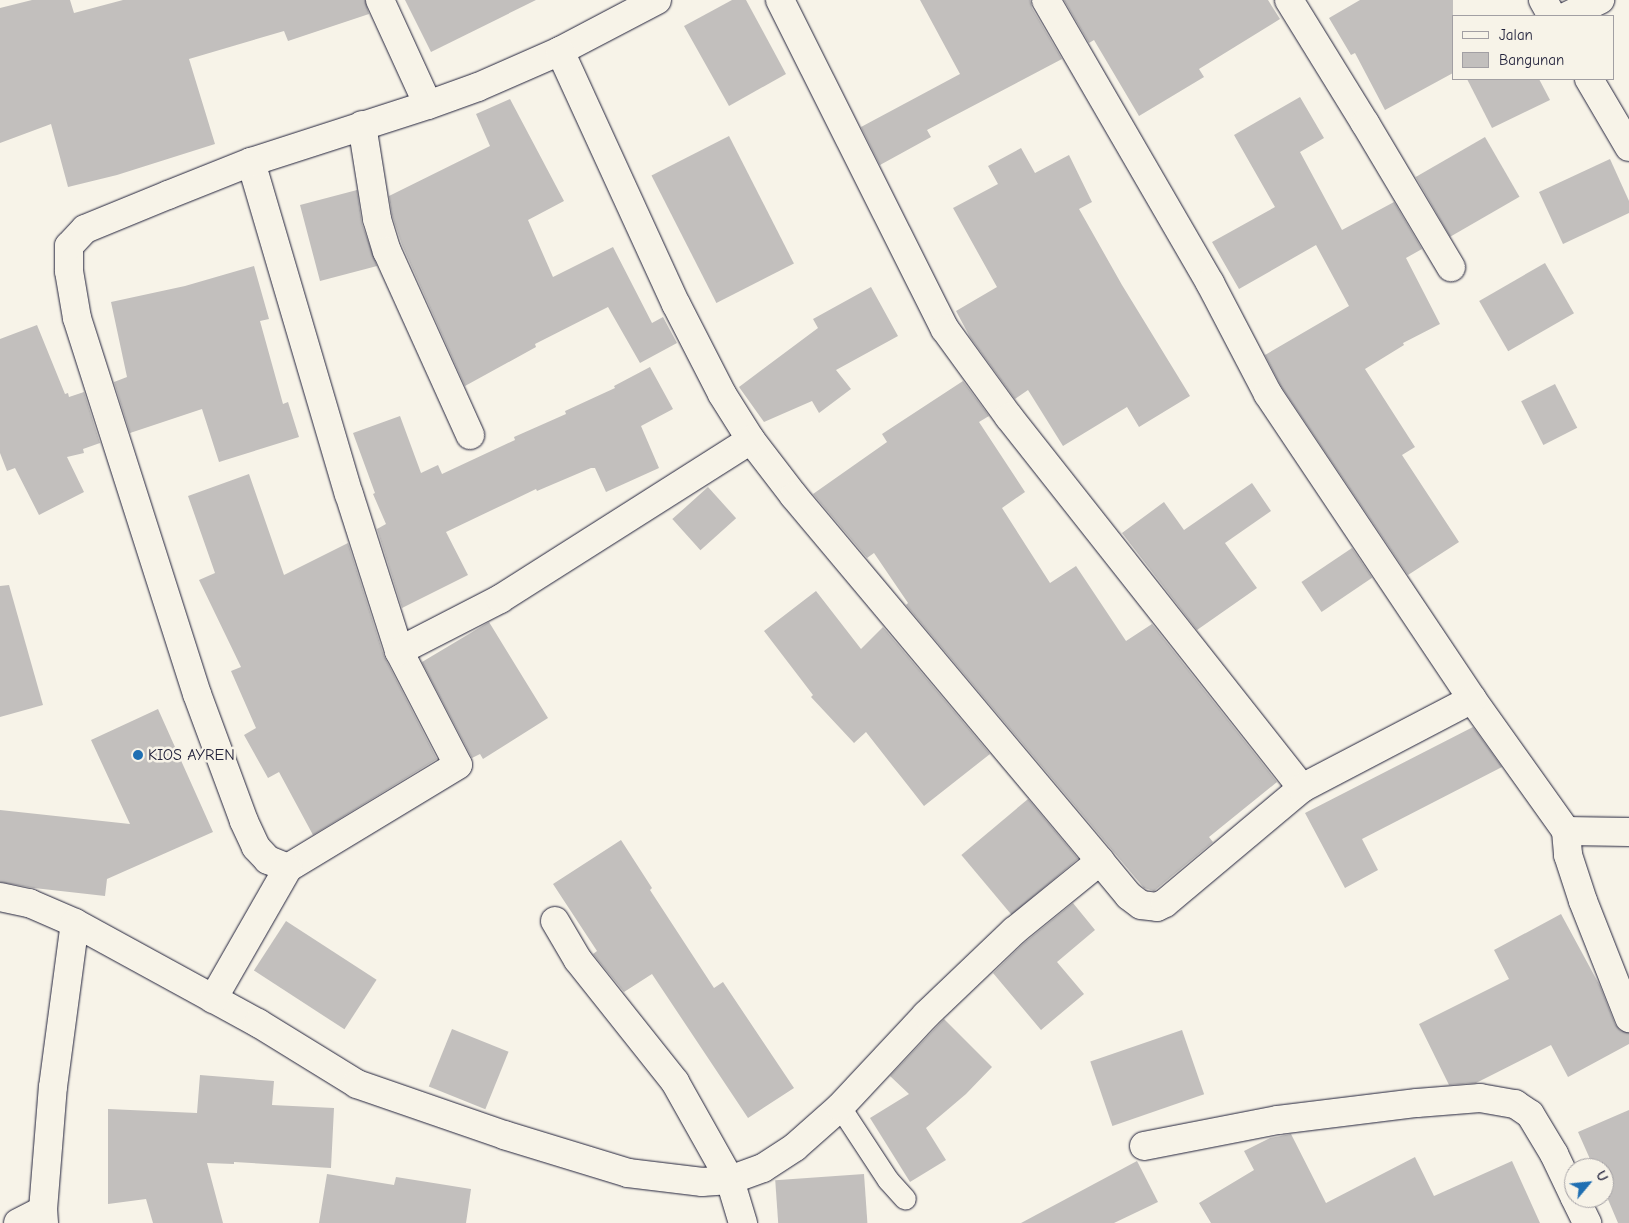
<!DOCTYPE html>
<style>
body{margin:0}
#map{position:relative;width:1629px;height:1223px;overflow:hidden;background:#f7f3e8;font-family:"Comic Neue",sans-serif}
div>[style]{position:absolute}
.building>*{inset:0;background:#c2bfbd;transform-origin:0 0}
.roads{filter:drop-shadow(0 0 1px #22223b) drop-shadow(0 0 1px #22223b)}
.lane>*{height:21px;margin:-10.5px;padding:0 10.5px;transform-origin:10.5px;border-radius:10.5px;background:#f7f3e8}
.street>*{height:28px;margin:-14px;padding:0 14px;transform-origin:14px;border-radius:14px;background:#f7f3e8}
.dots>*{width:14px;height:14px;translate:-50% -50%;box-sizing:border-box;border:2px solid #f7f3e8;border-radius:50%}
span{translate:-50% -50%;white-space:nowrap;text-align:center;line-height:1.15;-webkit-text-stroke:5px #f7f3e8;paint-order:stroke}
.poi-label{font-size:16px;color:#22223b}
.left{translate:0 -50%;text-align:left}
.legend{position:absolute;left:1452px;top:15px;width:162px;height:65px;box-sizing:border-box;background:#f7f3e8;border:1px solid #a29fa3;margin:0;padding:6px 9px;list-style:none;font-size:15px;color:#22223b}
.legend li{display:flex;align-items:center;gap:10px;height:25px}
.legend b{width:25px;border:1px solid #a29fa3}
.north{position:absolute;left:1564px;top:1158px;width:50px;height:50px;box-sizing:border-box;background:#f7f3e8;border:1px solid #a29fa3;border-radius:50%;rotate:62deg;font-size:14px;font-weight:700;line-height:20px;text-align:center;color:#22223b}
.north::after{content:'';display:block;margin:auto;width:18px;height:22px;background:#1f6fb2;clip-path:polygon(50% 0,100% 100%,50% 72%,0 100%)}
</style>
<div id="map">
<div class="building">
<div style="clip-path:polygon(32px 0,70px 0,74px 13px,123px 0,365px 0,369px 14px,288px 41px,284px 31px,189px 59px,215px 144px,117px 175px,68px 187px,51px 124px,0 143px,0 8px)"></div>
<div style="clip-path:polygon(405px 0,536px 0,431px 52px)"></div>
<div style="clip-path:polygon(732px 0,746px 0,786px 74px,729px 106px,684px 26px)"></div>
<div style="clip-path:polygon(920px 0,1030px 0,1032px 8px,1062px 59px,927px 130px,931px 137px,880px 165px,861px 127px,960px 74px)"></div>
<div style="clip-path:polygon(1064px 0,1268px 0,1280px 19px,1199px 69px,1204px 77px,1139px 116px,1094px 40px,1089px 43px)"></div>
<div style="clip-path:polygon(1360px 0,1453px 0,1453px 73px,1385px 110px,1355px 53px,1351px 55px,1329px 18px)"></div>
<div style="clip-path:polygon(1467px 79px,1539px 79px,1550px 100px,1492px 128px)"></div>
<div style="clip-path:polygon(1300px 97px,1324px 138px,1300px 152px,1342px 230px,1394px 202px,1422px 249px,1406px 258px,1440px 324px,1403px 343px,1404px 345px,1365px 369px,1415px 447px,1402px 455px,1459px 542px,1408px 575px,1281px 386px,1265px 355px,1349px 306px,1316px 245px,1239px 289px,1212px 242px,1275px 207px,1234px 135px)"></div>
<div style="clip-path:polygon(510px 99px,564px 201px,528px 220px,553px 277px,613px 247px,652px 323px,663px 317px,677px 343px,640px 363px,608px 307px,535px 344px,536px 347px,465px 386px,402px 245px,392px 215px,389px 196px,490px 146px,476px 114px)"></div>
<div style="left:729px;top:136px;width:143px;height:87px;rotate:63deg"></div>
<div style="left:1485px;top:137px;width:69px;height:80px;rotate:60deg"></div>
<div style="clip-path:polygon(1021px 148px,1035px 173px,1069px 155px,1092px 202px,1079px 209px,1122px 285px,1190px 396px,1139px 427px,1127px 407px,1063px 446px,1028px 390px,1015px 399px,970px 337px,956px 311px,997px 287px,953px 208px,998px 184px,988px 166px)"></div>
<div style="clip-path:polygon(1610px 159px,1629px 201px,1629px 213px,1563px 244px,1539px 192px)"></div>
<div style="clip-path:polygon(357px 190px,362px 224px,377px 266px,320px 281px,300px 205px)"></div>
<div style="left:1545px;top:263px;width:58px;height:76px;rotate:60deg"></div>
<div style="clip-path:polygon(254px 266px,269px 319px,260px 321px,283px 404px,288px 402px,299px 437px,219px 462px,202px 409px,130px 433px,114px 382px,127px 377px,111px 302px,185px 286px)"></div>
<div style="clip-path:polygon(871px 287px,898px 336px,836px 370px,851px 389px,819px 413px,812px 401px,764px 422px,739px 387px,818px 328px,813px 319px)"></div>
<div style="clip-path:polygon(37px 325px,65px 394px,68px 393px,69px 397px,84px 392px,100px 443px,83px 449px,84px 453px,67px 457px,84px 492px,39px 515px,15px 468px,7px 471px,0 453px,0 339px)"></div>
<div style="clip-path:polygon(650px 367px,673px 409px,641px 426px,659px 468px,606px 492px,595px 468px,591px 468px,537px 491px,536px 489px,446px 532px,468px 575px,402px 608px,377px 529px,386px 524px,373px 494px,375px 493px,353px 433px,400px 416px,421px 473px,438px 465px,442px 474px,515px 440px,514px 437px,566px 414px,565px 411px,615px 388px,614px 386px)"></div>
<div style="clip-path:polygon(963px 381px,989px 416px,979px 422px,1025px 492px,1002px 508px,1050px 583px,1076px 566px,1126px 641px,1152px 624px,1277px 782px,1209px 837px,1213px 842px,1154px 891px,1144px 888px,906px 605px,908px 603px,874px 553px,867px 558px,813px 494px,887px 442px,882px 434px)"></div>
<div style="left:1555px;top:384px;width:49px;height:38px;rotate:63deg"></div>
<div style="clip-path:polygon(249px 474px,284px 575px,348px 543px,384px 656px,437px 759px,313px 835px,279px 772px,268px 778px,244px 735px,256px 728px,231px 671px,241px 667px,199px 580px,215px 573px,188px 496px)"></div>
<div style="clip-path:polygon(1252px 483px,1271px 511px,1225px 543px,1257px 588px,1197px 630px,1122px 533px,1164px 502px,1184px 530px)"></div>
<div style="left:708px;top:487px;width:42px;height:48px;rotate:48deg"></div>
<div style="left:1352px;top:548px;width:36px;height:61px;rotate:56deg"></div>
<div style="clip-path:polygon(9px 585px,43px 705px,0 717px,0 586px)"></div>
<div style="clip-path:polygon(816px 591px,861px 649px,883px 627px,990px 754px,924px 806px,866px 732px,854px 743px,811px 697px,813px 695px,764px 631px)"></div>
<div style="clip-path:polygon(489px 622px,548px 718px,483px 759px,480px 754px,472px 758px,422px 662px)"></div>
<div style="clip-path:polygon(158px 709px,213px 832px,107px 879px,105px 896px,34px 888px,0 882px,0 810px,130px 824px,91px 740px)"></div>
<div style="clip-path:polygon(1473px 727px,1502px 767px,1362px 839px,1378px 870px,1345px 888px,1305px 813px)"></div>
<div style="left:1028px;top:799px;width:78px;height:87px;rotate:50deg"></div>
<div style="clip-path:polygon(621px 840px,652px 888px,650px 890px,714px 988px,723px 982px,794px 1088px,748px 1118px,652px 974px,624px 992px,593px 954px,597px 951px,553px 884px)"></div>
<div style="clip-path:polygon(1073px 903px,1095px 930px,1057px 962px,1084px 994px,1041px 1030px,993px 973px,1024px 943px)"></div>
<div style="clip-path:polygon(1561px 914px,1600px 986px,1615px 1024px,1620px 1030px,1629px 1033px,1629px 1044px,1568px 1077px,1551px 1045px,1476px 1083px,1449px 1085px,1419px 1024px,1509px 979px,1494px 950px)"></div>
<div style="left:286px;top:921px;width:108px;height:59px;rotate:33deg"></div>
<div style="clip-path:polygon(944px 1019px,992px 1067px,966px 1094px,926px 1128px,946px 1160px,910px 1182px,870px 1118px,909px 1094px,890px 1076px)"></div>
<div style="left:452px;top:1029px;width:61px;height:62px;rotate:22deg"></div>
<div style="left:1182px;top:1030px;width:68px;height:97px;rotate:71deg"></div>
<div style="clip-path:polygon(200px 1075px,274px 1081px,272px 1105px,334px 1108px,331px 1168px,234px 1162px,234px 1164px,207px 1163px,223px 1223px,153px 1223px,146px 1199px,108px 1204px,108px 1109px,197px 1113px)"></div>
<div style="clip-path:polygon(1629px 1110px,1629px 1223px,1618px 1223px,1604px 1190px,1604px 1168px,1594px 1168px,1578px 1132px)"></div>
<div style="clip-path:polygon(1291px 1134px,1326px 1203px,1415px 1157px,1434px 1196px,1512px 1161px,1540px 1223px,1211px 1223px,1199px 1203px,1254px 1170px,1244px 1151px,1270px 1138px)"></div>
<div style="clip-path:polygon(1137px 1161px,1158px 1202px,1114px 1223px,1021px 1223px)"></div>
<div style="clip-path:polygon(327px 1174px,394px 1185px,396px 1177px,471px 1189px,466px 1223px,319px 1223px)"></div>
<div style="left:864px;top:1174px;width:49px;height:89px;rotate:86deg"></div>
</div>
<div class="roads">
<div class="lane">
<div style="left:840px;top:1107px;width:87px;rotate:56.7deg"></div>
<div style="left:888px;top:1180px;width:25px;rotate:48deg"></div>
</div>
<div class="street">
<div style="left:380px;top:0;width:115px;rotate:65.4deg"></div>
<div style="left:428px;top:105px;width:53px;rotate:-19.8deg"></div>
<div style="left:478px;top:87px;width:90px;rotate:-23.7deg"></div>
<div style="left:657px;top:0;width:110px;rotate:152.3deg"></div>
<div style="left:560px;top:51px;width:278px;rotate:65.4deg"></div>
<div style="left:676px;top:304px;width:101px;rotate:62.9deg"></div>
<div style="left:722px;top:394px;width:54px;rotate:57.8deg"></div>
<div style="left:751px;top:440px;width:71px;rotate:52.5deg"></div>
<div style="left:794px;top:496px;width:476px;rotate:50deg"></div>
<div style="left:780px;top:0;width:368px;rotate:63.4deg"></div>
<div style="left:945px;top:329px;width:109px;rotate:54deg"></div>
<div style="left:1009px;top:417px;width:473px;rotate:51.7deg"></div>
<div style="left:1046px;top:0;width:327px;rotate:59.9deg"></div>
<div style="left:1210px;top:283px;width:125px;rotate:62.4deg"></div>
<div style="left:1268px;top:394px;width:367px;rotate:56.2deg"></div>
<div style="left:1472px;top:699px;width:162px;rotate:54.5deg"></div>
<div style="left:1566px;top:831px;width:24px;rotate:85deg"></div>
<div style="left:1568px;top:855px;width:48px;rotate:71.9deg"></div>
<div style="left:1583px;top:901px;width:126px;rotate:68.5deg"></div>
<div style="left:1289px;top:0;width:145px;rotate:58.3deg"></div>
<div style="left:1365px;top:123px;width:168px;rotate:59.2deg"></div>
<div style="left:1543px;top:0;width:18px;rotate:61deg"></div>
<div style="left:1567px;top:16px;width:37px;rotate:-26deg"></div>
<div style="left:1589px;top:79px;width:79px;rotate:59.5deg"></div>
<div style="left:362px;top:125px;width:95px;rotate:80.9deg"></div>
<div style="left:377px;top:219px;width:34px;rotate:73deg"></div>
<div style="left:387px;top:251px;width:202px;rotate:65.7deg"></div>
<div style="left:251px;top:162px;width:346px;rotate:73.6deg"></div>
<div style="left:349px;top:494px;width:165px;rotate:72.3deg"></div>
<div style="left:399px;top:651px;width:128px;rotate:62.6deg"></div>
<div style="left:458px;top:765px;width:199px;rotate:148.8deg"></div>
<div style="left:288px;top:868px;width:22px;rotate:-158deg"></div>
<div style="left:268px;top:860px;width:18px;rotate:-133deg"></div>
<div style="left:256px;top:847px;width:29px;rotate:-115deg"></div>
<div style="left:244px;top:821px;width:135px;rotate:-110.3deg"></div>
<div style="left:197px;top:694px;width:395px;rotate:-107.7deg"></div>
<div style="left:77px;top:318px;width:48px;rotate:-99.7deg"></div>
<div style="left:69px;top:271px;width:25px;rotate:-90deg"></div>
<div style="left:69px;top:246px;width:23px;rotate:-47deg"></div>
<div style="left:85px;top:229px;width:90px;rotate:-22.3deg"></div>
<div style="left:168px;top:195px;width:89px;rotate:-21.7deg"></div>
<div style="left:251px;top:162px;width:186px;rotate:-17.9deg"></div>
<div style="left:399px;top:651px;width:114px;rotate:-27.2deg"></div>
<div style="left:500px;top:599px;width:297px;rotate:-32.4deg"></div>
<div style="left:1566px;top:831px;width:63px;rotate:0.9deg"></div>
<div style="left:0;top:897px;width:30px;rotate:12deg"></div>
<div style="left:29px;top:903px;width:50px;rotate:23.5deg"></div>
<div style="left:75px;top:923px;width:209px;rotate:28.7deg"></div>
<div style="left:258px;top:1023px;width:116px;rotate:31.6deg"></div>
<div style="left:357px;top:1084px;width:156px;rotate:19.1deg"></div>
<div style="left:504px;top:1135px;width:130px;rotate:17deg"></div>
<div style="left:628px;top:1173px;width:75px;rotate:6.9deg"></div>
<div style="left:702px;top:1182px;width:28px;rotate:-4deg"></div>
<div style="left:730px;top:1180px;width:35px;rotate:-20deg"></div>
<div style="left:763px;top:1168px;width:38px;rotate:-33deg"></div>
<div style="left:795px;top:1147px;width:60px;rotate:-41.6deg"></div>
<div style="left:840px;top:1107px;width:126px;rotate:-46.9deg"></div>
<div style="left:926px;top:1015px;width:122px;rotate:-43.7deg"></div>
<div style="left:1014px;top:931px;width:111px;rotate:-39.1deg"></div>
<div style="left:1100px;top:861px;width:45px;rotate:50.4deg"></div>
<div style="left:1129px;top:896px;width:15px;rotate:37deg"></div>
<div style="left:1141px;top:905px;width:16px;rotate:7deg"></div>
<div style="left:1157px;top:907px;width:9px;rotate:-27deg"></div>
<div style="left:1165px;top:903px;width:179px;rotate:-40deg"></div>
<div style="left:1302px;top:788px;width:192px;rotate:-27.6deg"></div>
<div style="left:555px;top:921px;width:45px;rotate:59.5deg"></div>
<div style="left:578px;top:960px;width:156px;rotate:51.5deg"></div>
<div style="left:675px;top:1082px;width:112px;rotate:60.7deg"></div>
<div style="left:730px;top:1180px;width:45px;rotate:73.2deg"></div>
<div style="left:213px;top:999px;width:151px;rotate:-60.2deg"></div>
<div style="left:1144px;top:1146px;width:136px;rotate:-11deg"></div>
<div style="left:1278px;top:1120px;width:140px;rotate:-7deg"></div>
<div style="left:1417px;top:1103px;width:63px;rotate:-4.5deg"></div>
<div style="left:1480px;top:1098px;width:36px;rotate:10deg"></div>
<div style="left:1515px;top:1104px;width:18px;rotate:34deg"></div>
<div style="left:1530px;top:1114px;width:47px;rotate:59deg"></div>
<div style="left:1554px;top:1154px;width:47px;rotate:64.5deg"></div>
<div style="left:1575px;top:1198px;width:28px;rotate:64deg"></div>
<div style="left:18px;top:1223px;width:28px;rotate:-27deg"></div>
<div style="left:44px;top:1223px;width:13px;rotate:-94deg"></div>
<div style="left:43px;top:1210px;width:123px;rotate:-85.4deg"></div>
<div style="left:53px;top:1087px;width:165px;rotate:-82.4deg"></div>
</div>
</div>
<div class="dots">
<div style="left:138px;top:755px;background:#1f6fb2"></div>
</div>
<div class="poi-label">
<span class="left" style="left:148px;top:755px">KIOS AYREN</span>
</div>
<ul class="legend">
<li><b style="height:6px;background:#f7f3e8"></b>Jalan</li>
<li><b style="height:14px;background:#c2bfbd"></b>Bangunan</li>
</ul>
<div class="north">U</div>
</div>
